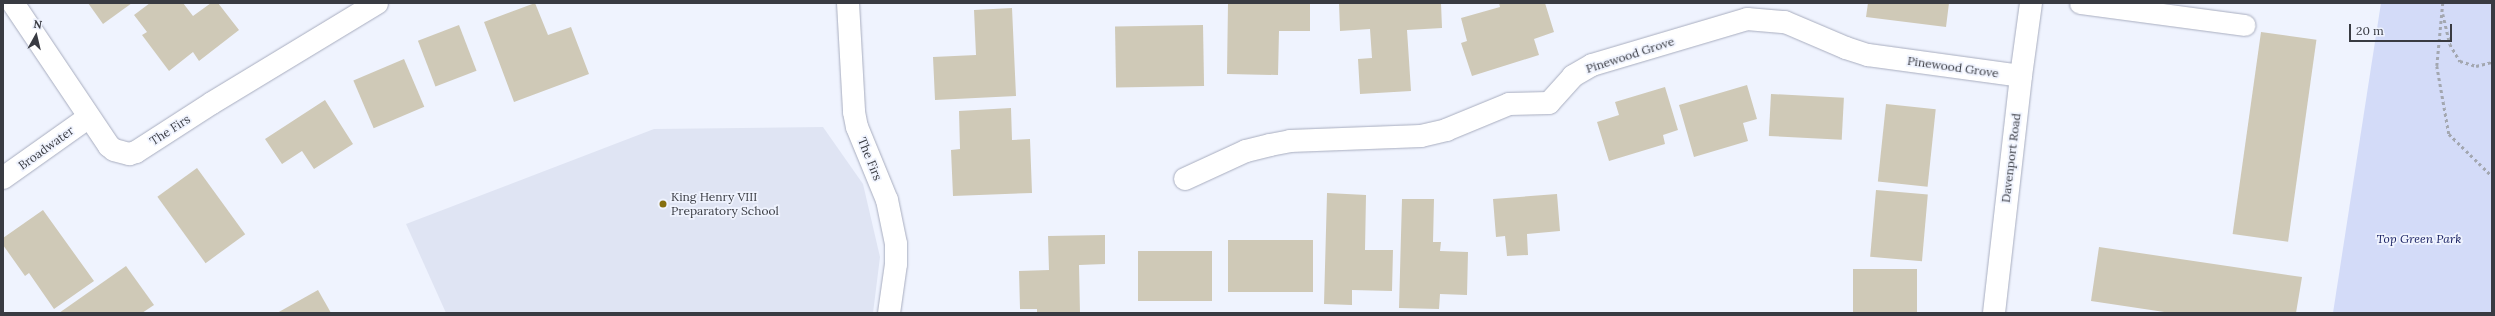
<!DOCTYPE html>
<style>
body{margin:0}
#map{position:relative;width:2495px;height:316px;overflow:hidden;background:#eff3fe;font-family:Lora,serif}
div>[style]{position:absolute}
.built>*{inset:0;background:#dfe4f3}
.green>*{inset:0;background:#d3dbf8}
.building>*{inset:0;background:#cfc9b7;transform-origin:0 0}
.path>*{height:2.5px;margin-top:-1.25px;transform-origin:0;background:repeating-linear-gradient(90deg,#a3a7b0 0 3px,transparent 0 6px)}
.roads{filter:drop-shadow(0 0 1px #a8adbf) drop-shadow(0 0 1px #a8adbf)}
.service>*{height:21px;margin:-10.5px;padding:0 10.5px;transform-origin:10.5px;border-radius:10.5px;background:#fff}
.minor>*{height:22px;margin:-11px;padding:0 11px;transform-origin:11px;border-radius:11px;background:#fff}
.dots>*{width:11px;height:11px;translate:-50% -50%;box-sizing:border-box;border:2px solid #eff3fe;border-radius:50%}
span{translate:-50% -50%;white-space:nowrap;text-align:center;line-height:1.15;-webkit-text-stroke:3.5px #eff3fe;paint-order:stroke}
.street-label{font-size:12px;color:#393b42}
.poi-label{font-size:12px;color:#393b42}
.left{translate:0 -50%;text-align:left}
.park-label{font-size:12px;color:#1a2264;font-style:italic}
.frame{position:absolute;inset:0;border:4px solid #393b42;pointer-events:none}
.north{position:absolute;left:16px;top:16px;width:40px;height:40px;-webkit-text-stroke:3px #eff3fe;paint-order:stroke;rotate:8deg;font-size:11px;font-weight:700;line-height:16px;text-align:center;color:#393b42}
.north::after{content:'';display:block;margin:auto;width:14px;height:18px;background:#393b42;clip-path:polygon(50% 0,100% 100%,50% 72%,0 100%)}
.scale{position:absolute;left:2349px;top:24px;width:103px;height:18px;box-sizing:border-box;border:2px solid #393b42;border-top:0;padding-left:5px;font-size:12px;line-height:14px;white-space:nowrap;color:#393b42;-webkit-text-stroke:3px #eff3fe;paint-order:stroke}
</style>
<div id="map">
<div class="built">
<div style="clip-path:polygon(823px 127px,863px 184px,880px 257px,873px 313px,446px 313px,406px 224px,654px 129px)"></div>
</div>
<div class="green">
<div style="clip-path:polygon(2381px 3px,2492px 3px,2492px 313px,2333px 313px)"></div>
</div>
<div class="building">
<div style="clip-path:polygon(88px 3px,132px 3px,103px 24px)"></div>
<div style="clip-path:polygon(150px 3px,183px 3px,193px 16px,211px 3px,218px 3px,239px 30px,199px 61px,193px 52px,169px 71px,142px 35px,147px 32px,134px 15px)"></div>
<div style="clip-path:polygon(535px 3px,548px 35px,571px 27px,589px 74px,514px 102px,484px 22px)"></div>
<div style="clip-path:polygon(1228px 3px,1310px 3px,1310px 31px,1279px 31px,1278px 75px,1227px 74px)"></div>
<div style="clip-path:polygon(1339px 3px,1441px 3px,1442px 28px,1407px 30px,1411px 91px,1360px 94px,1358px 59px,1372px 58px,1370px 29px,1340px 31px)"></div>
<div style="clip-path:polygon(1499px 3px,1545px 3px,1554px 32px,1534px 39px,1539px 55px,1472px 76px,1461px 43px,1467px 41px,1461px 18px,1500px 7px)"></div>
<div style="clip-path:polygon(1868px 3px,1949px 3px,1946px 27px,1866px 17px)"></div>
<div style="clip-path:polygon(1012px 8px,1016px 96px,935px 100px,933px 57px,976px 55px,974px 10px)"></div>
<div style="left:459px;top:25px;width:49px;height:44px;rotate:69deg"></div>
<div style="left:1203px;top:25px;width:61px;height:88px;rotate:89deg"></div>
<div style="left:2261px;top:32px;width:56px;height:204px;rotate:8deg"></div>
<div style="left:404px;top:59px;width:52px;height:55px;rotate:67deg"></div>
<div style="clip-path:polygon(1747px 85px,1757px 119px,1743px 123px,1748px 141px,1694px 157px,1679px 105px)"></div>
<div style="clip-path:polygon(1665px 87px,1678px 130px,1663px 135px,1665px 144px,1609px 161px,1597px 122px,1619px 115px,1615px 102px)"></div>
<div style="left:1771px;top:94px;width:73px;height:42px;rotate:3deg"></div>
<div style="clip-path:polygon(325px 100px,353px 144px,314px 169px,302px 151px,282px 164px,265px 139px)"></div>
<div style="left:1886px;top:104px;width:50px;height:78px;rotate:6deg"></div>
<div style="clip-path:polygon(1011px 108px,1012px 140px,1030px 139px,1032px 193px,953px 196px,951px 150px,960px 149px,959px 111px)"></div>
<div style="left:197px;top:168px;width:82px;height:49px;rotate:54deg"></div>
<div style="left:1876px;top:190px;width:52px;height:67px;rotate:5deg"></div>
<div style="clip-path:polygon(1327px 193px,1366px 195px,1365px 250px,1393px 250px,1392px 291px,1352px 290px,1352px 305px,1324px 304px)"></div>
<div style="clip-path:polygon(1557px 194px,1560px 231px,1527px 234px,1528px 255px,1507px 256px,1505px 236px,1496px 237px,1493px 199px)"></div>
<div style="clip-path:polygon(1402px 199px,1434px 199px,1433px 242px,1441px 242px,1440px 251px,1468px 252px,1467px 295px,1440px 294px,1439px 309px,1399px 308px)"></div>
<div style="clip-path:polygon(43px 210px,94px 281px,54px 309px,29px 273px,25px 276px,3px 245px,3px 238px)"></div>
<div style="clip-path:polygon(1105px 235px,1105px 264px,1079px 265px,1080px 313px,1037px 313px,1037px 309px,1020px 309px,1019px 271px,1049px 270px,1048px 236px)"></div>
<div style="left:1313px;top:240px;width:52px;height:85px;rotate:90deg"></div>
<div style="clip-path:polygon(2099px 247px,2302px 277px,2296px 313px,2171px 313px,2091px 301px)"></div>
<div style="left:1212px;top:251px;width:50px;height:74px;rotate:90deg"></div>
<div style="clip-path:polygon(126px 266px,154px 305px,142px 313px,59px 313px)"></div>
<div style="left:1853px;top:269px;width:64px;height:44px"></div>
<div style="clip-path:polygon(318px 290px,331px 313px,277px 313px)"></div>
</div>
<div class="path">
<div style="left:2443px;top:3px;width:63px;rotate:95.4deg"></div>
<div style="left:2437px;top:66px;width:69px;rotate:80deg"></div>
<div style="left:2449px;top:134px;width:60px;rotate:44.3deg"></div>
<div style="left:2443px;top:14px;width:31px;rotate:77deg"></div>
<div style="left:2450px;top:44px;width:20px;rotate:60deg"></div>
<div style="left:2460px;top:61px;width:17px;rotate:17deg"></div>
<div style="left:2476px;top:66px;width:16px;rotate:-14deg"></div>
</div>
<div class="roads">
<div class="service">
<div style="left:2080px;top:3px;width:166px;rotate:7.6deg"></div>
</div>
<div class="minor">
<div style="left:13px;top:3px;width:172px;rotate:56.1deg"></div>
<div style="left:109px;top:146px;width:6px;rotate:39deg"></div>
<div style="left:114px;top:150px;width:16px;rotate:15deg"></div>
<div style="left:129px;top:154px;width:7px;rotate:-16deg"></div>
<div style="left:136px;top:152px;width:90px;rotate:-32.8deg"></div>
<div style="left:212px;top:103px;width:193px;rotate:-31.2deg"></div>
<div style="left:848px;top:3px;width:109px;rotate:86.8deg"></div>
<div style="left:854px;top:112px;width:15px;rotate:79deg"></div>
<div style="left:857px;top:127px;width:79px;rotate:67.7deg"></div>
<div style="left:887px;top:200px;width:45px;rotate:78.4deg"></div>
<div style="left:896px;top:244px;width:20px;rotate:90deg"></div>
<div style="left:896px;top:264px;width:49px;rotate:98.1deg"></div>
<div style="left:3px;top:178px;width:105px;rotate:-35.3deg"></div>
<div style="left:1185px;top:179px;width:67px;rotate:-24.7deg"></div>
<div style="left:1246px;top:151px;width:25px;rotate:-14deg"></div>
<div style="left:1270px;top:145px;width:20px;rotate:-11deg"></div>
<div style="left:1290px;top:141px;width:131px;rotate:-2.2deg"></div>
<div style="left:1421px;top:136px;width:26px;rotate:-13deg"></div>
<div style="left:1446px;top:130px;width:68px;rotate:-22.4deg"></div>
<div style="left:1509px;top:104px;width:40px;rotate:-1.4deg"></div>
<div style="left:1549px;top:103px;width:36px;rotate:-48deg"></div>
<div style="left:1573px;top:76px;width:22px;rotate:-30deg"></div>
<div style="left:1592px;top:65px;width:162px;rotate:-16.5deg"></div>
<div style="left:1747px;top:19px;width:38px;rotate:5deg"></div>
<div style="left:1785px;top:22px;width:66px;rotate:23.1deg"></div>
<div style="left:1846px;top:48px;width:23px;rotate:18deg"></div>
<div style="left:1868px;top:55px;width:154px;rotate:7.8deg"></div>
<div style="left:1994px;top:313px;width:239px;rotate:-83.5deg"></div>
<div style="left:2021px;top:76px;width:74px;rotate:-82.2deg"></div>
</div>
</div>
<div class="dots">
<div style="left:663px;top:204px;background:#866f0e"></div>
</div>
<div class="street-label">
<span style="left:1630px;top:55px;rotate:-18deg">Pinewood Grove</span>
<span style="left:1953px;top:67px;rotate:8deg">Pinewood Grove</span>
<span style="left:170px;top:130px;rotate:-33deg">The Firs</span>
<span style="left:46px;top:148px;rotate:-36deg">Broadwater</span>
<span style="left:2011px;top:158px;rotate:-83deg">Davenport Road</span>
<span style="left:870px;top:159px;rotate:68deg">The Firs</span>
</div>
<div class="poi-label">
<span class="left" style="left:671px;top:204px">King Henry VIII<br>Preparatory School</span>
</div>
<div class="park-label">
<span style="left:2419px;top:239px">Top Green Park</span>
</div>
<div class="frame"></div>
<div class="north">N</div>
<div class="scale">20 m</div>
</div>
